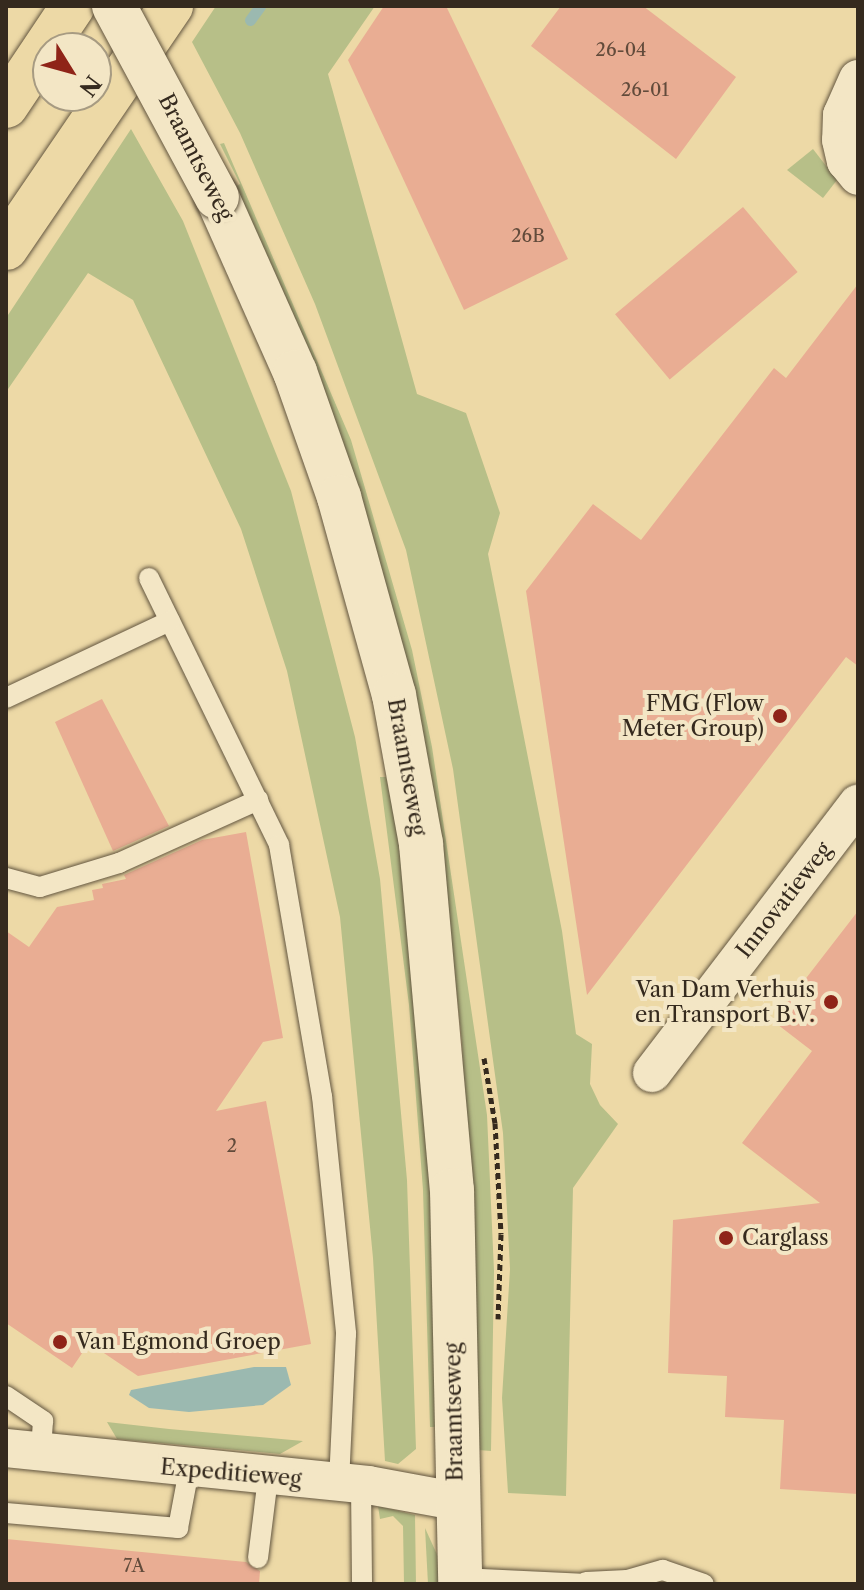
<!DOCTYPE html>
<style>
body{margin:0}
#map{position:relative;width:864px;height:1590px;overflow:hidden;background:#edd9a6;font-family:"Libre Caslon Text",serif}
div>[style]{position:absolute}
.green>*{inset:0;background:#b7bf88}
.water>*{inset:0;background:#9bb9b0}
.stream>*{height:11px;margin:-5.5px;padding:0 5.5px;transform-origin:5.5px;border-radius:5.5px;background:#9bb9b0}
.building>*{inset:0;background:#e9ad93;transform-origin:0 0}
.path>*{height:5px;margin-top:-2.5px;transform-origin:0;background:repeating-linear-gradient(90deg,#352a1e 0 6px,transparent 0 10px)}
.roads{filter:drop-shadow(0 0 2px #635640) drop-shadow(0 0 2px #635640)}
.service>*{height:20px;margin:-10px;padding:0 10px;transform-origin:10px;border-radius:10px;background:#f3e6c5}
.minor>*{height:38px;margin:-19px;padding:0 19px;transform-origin:19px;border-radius:19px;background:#f3e6c5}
.tertiary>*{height:44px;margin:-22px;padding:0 22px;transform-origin:22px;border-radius:22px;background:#f3e6c5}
.motorway>*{height:44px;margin:-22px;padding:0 22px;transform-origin:22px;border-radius:22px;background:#edd9a6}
.bridges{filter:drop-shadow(0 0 2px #635640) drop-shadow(0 0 2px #635640)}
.tertiary-bridge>*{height:44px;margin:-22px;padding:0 22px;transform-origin:22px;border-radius:22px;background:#f3e6c5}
.dots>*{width:22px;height:22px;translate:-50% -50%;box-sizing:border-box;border:4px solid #f3e6c5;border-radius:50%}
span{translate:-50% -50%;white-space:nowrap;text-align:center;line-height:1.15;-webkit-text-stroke:8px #f3e6c5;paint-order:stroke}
.number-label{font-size:18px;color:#624b3b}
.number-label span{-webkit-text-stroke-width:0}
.street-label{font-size:22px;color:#352a1e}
.poi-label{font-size:22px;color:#352a1e}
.right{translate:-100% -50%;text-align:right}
.left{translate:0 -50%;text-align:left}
.frame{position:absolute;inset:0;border:8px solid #352a1e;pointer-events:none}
.north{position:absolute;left:32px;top:32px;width:80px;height:80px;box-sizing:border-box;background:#f3e6c5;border:2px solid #a79b82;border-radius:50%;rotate:127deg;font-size:22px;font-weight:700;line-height:32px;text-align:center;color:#352a1e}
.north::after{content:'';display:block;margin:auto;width:28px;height:36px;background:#8f2418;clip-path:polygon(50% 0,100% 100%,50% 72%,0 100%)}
</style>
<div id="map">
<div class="green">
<div style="clip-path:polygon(216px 6px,375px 6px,328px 74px,417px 394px,466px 413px,500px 513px,488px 554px,562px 931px,576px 1034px,592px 1044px,590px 1084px,600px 1105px,618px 1124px,573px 1188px,566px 1496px,508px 1493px,502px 1398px,510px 1269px,503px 1133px,453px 769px,406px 550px,315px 304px,240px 133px,192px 42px)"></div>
<div style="clip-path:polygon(131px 129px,183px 221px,291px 491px,355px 737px,380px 879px,407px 1180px,416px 1449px,398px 1464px,385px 1461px,373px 1258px,340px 917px,287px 671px,241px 529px,133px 300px,88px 273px,6px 392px,6px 318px)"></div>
<div style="clip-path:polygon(224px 143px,351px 440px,412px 650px,432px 747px,487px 1115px,494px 1271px,491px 1451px,478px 1450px,462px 1043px,445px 880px,235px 187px,240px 184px,220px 144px)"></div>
<div style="clip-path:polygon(813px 149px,837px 180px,823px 198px,787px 170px)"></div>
<div style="clip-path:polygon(380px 777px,386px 777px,398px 833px,433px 1192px,437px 1427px,430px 1427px,423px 1190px,409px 1005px)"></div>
<div style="clip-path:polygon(107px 1422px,169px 1429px,303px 1441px,280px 1454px,117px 1439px)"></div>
<div style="clip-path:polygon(378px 1506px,415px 1515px,416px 1584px,404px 1584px,403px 1526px,393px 1516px,380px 1519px)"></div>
<div style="clip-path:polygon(425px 1528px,440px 1561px,442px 1584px,428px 1584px)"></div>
</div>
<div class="water">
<div style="clip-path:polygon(254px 1367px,286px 1367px,291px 1385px,263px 1405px,189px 1412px,149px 1408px,129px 1395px,131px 1390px)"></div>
</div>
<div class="stream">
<div style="left:250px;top:20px;width:17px;rotate:-54deg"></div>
</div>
<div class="building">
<div style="clip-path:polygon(384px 6px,446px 6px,568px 259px,464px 310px,348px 60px)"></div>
<div style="clip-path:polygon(561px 6px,643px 6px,736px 77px,676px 159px,531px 46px)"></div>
<div style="left:743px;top:207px;width:85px;height:167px;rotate:50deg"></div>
<div style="clip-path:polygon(858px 284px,858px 666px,846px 657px,587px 995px,526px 591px,593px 504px,641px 540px,774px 368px,786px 378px)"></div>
<div style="clip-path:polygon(102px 699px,169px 826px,113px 851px,55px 722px)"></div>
<div style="clip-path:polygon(246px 832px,283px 1038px,263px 1042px,216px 1111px,266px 1101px,311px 1344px,138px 1376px,89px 1343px,72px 1368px,6px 1323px,6px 931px,29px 947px,57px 907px,94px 900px,92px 890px,103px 888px,102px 884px,126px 879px,124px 875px,202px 840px)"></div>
<div style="clip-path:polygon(858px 911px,858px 1494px,780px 1489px,784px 1420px,725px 1417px,727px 1376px,668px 1373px,673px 1220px,820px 1203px,742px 1143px,812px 1051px,773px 1021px)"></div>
<div style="clip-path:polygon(6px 1539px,246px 1562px,260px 1571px,259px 1584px,6px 1584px)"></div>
</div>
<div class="path">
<div style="left:484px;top:1058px;width:66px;rotate:80.4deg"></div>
<div style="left:495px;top:1123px;width:111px;rotate:86.9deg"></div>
<div style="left:501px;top:1234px;width:85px;rotate:92deg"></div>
</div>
<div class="roads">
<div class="service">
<div style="left:149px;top:578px;width:297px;rotate:64deg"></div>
<div style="left:279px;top:845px;width:255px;rotate:80.3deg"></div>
<div style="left:322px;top:1096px;width:239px;rotate:84.2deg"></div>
<div style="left:346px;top:1334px;width:149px;rotate:92.7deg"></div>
<div style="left:6px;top:698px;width:181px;rotate:-25.2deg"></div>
<div style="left:6px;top:878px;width:35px;rotate:15deg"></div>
<div style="left:40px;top:887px;width:83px;rotate:-16.9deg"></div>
<div style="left:119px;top:863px;width:153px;rotate:-24.4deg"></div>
<div style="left:6px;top:1396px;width:45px;rotate:34deg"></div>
<div style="left:43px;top:1421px;width:31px;rotate:94deg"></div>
<div style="left:361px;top:1485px;width:99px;rotate:89.4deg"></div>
<div style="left:6px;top:1513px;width:173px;rotate:5deg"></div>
<div style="left:178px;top:1528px;width:59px;rotate:-79.3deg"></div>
<div style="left:258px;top:1558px;width:81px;rotate:-82.9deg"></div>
<div style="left:460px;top:1578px;width:127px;rotate:2.7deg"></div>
<div style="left:586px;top:1582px;width:41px;rotate:-2.8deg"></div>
<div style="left:627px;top:1580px;width:37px;rotate:-16deg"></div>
<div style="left:663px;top:1570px;width:43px;rotate:18.9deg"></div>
</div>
<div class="minor">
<div style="left:858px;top:79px;width:39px;rotate:114deg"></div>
<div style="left:842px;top:115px;width:25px;rotate:92deg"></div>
<div style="left:841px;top:140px;width:22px;rotate:77deg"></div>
<div style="left:846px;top:161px;width:19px;rotate:51deg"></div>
<div style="left:652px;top:1073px;width:339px;rotate:-52.6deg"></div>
<div style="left:6px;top:1448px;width:364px;rotate:5.8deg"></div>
<div style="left:368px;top:1485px;width:88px;rotate:10.4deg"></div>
</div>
<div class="tertiary">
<div style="left:217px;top:197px;width:192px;rotate:66deg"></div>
<div style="left:295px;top:372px;width:133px;rotate:70.6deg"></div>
<div style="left:339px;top:497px;width:205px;rotate:74.5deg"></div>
<div style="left:394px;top:695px;width:151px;rotate:79.7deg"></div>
<div style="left:421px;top:844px;width:347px;rotate:84.9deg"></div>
<div style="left:452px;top:1190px;width:394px;rotate:88.8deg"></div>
</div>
<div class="motorway">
<div style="left:6px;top:106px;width:120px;rotate:-56.2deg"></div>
<div style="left:6px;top:248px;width:293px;rotate:-55.7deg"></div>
</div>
</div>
<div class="bridges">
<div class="tertiary-bridge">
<div style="left:114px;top:6px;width:217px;rotate:61.7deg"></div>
</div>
</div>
<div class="dots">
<div style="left:780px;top:716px;background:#8f2418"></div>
<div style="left:831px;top:1002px;background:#8f2418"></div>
<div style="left:726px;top:1238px;background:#8f2418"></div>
<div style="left:60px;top:1342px;background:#8f2418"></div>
</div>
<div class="number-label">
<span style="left:621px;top:50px">26-04</span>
<span style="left:645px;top:90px">26-01</span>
<span style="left:528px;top:236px">26B</span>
<span style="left:232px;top:1146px">2</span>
<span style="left:134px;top:1566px">7A</span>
</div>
<div class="street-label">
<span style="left:196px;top:157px;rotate:63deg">Braamtseweg</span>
<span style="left:407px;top:767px;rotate:80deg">Braamtseweg</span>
<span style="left:784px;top:900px;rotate:-52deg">Innovatieweg</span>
<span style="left:454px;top:1412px;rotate:-91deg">Braamtseweg</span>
<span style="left:231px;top:1473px;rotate:5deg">Expeditieweg</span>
</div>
<div class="poi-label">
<span class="right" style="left:764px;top:716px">FMG (Flow<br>Meter Group)</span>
<span class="right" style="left:815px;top:1002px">Van Dam Verhuis<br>en Transport B.V.</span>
<span class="left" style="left:742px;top:1238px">Carglass</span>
<span class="left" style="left:76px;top:1342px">Van Egmond Groep</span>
</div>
<div class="frame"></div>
<div class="north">N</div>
</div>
